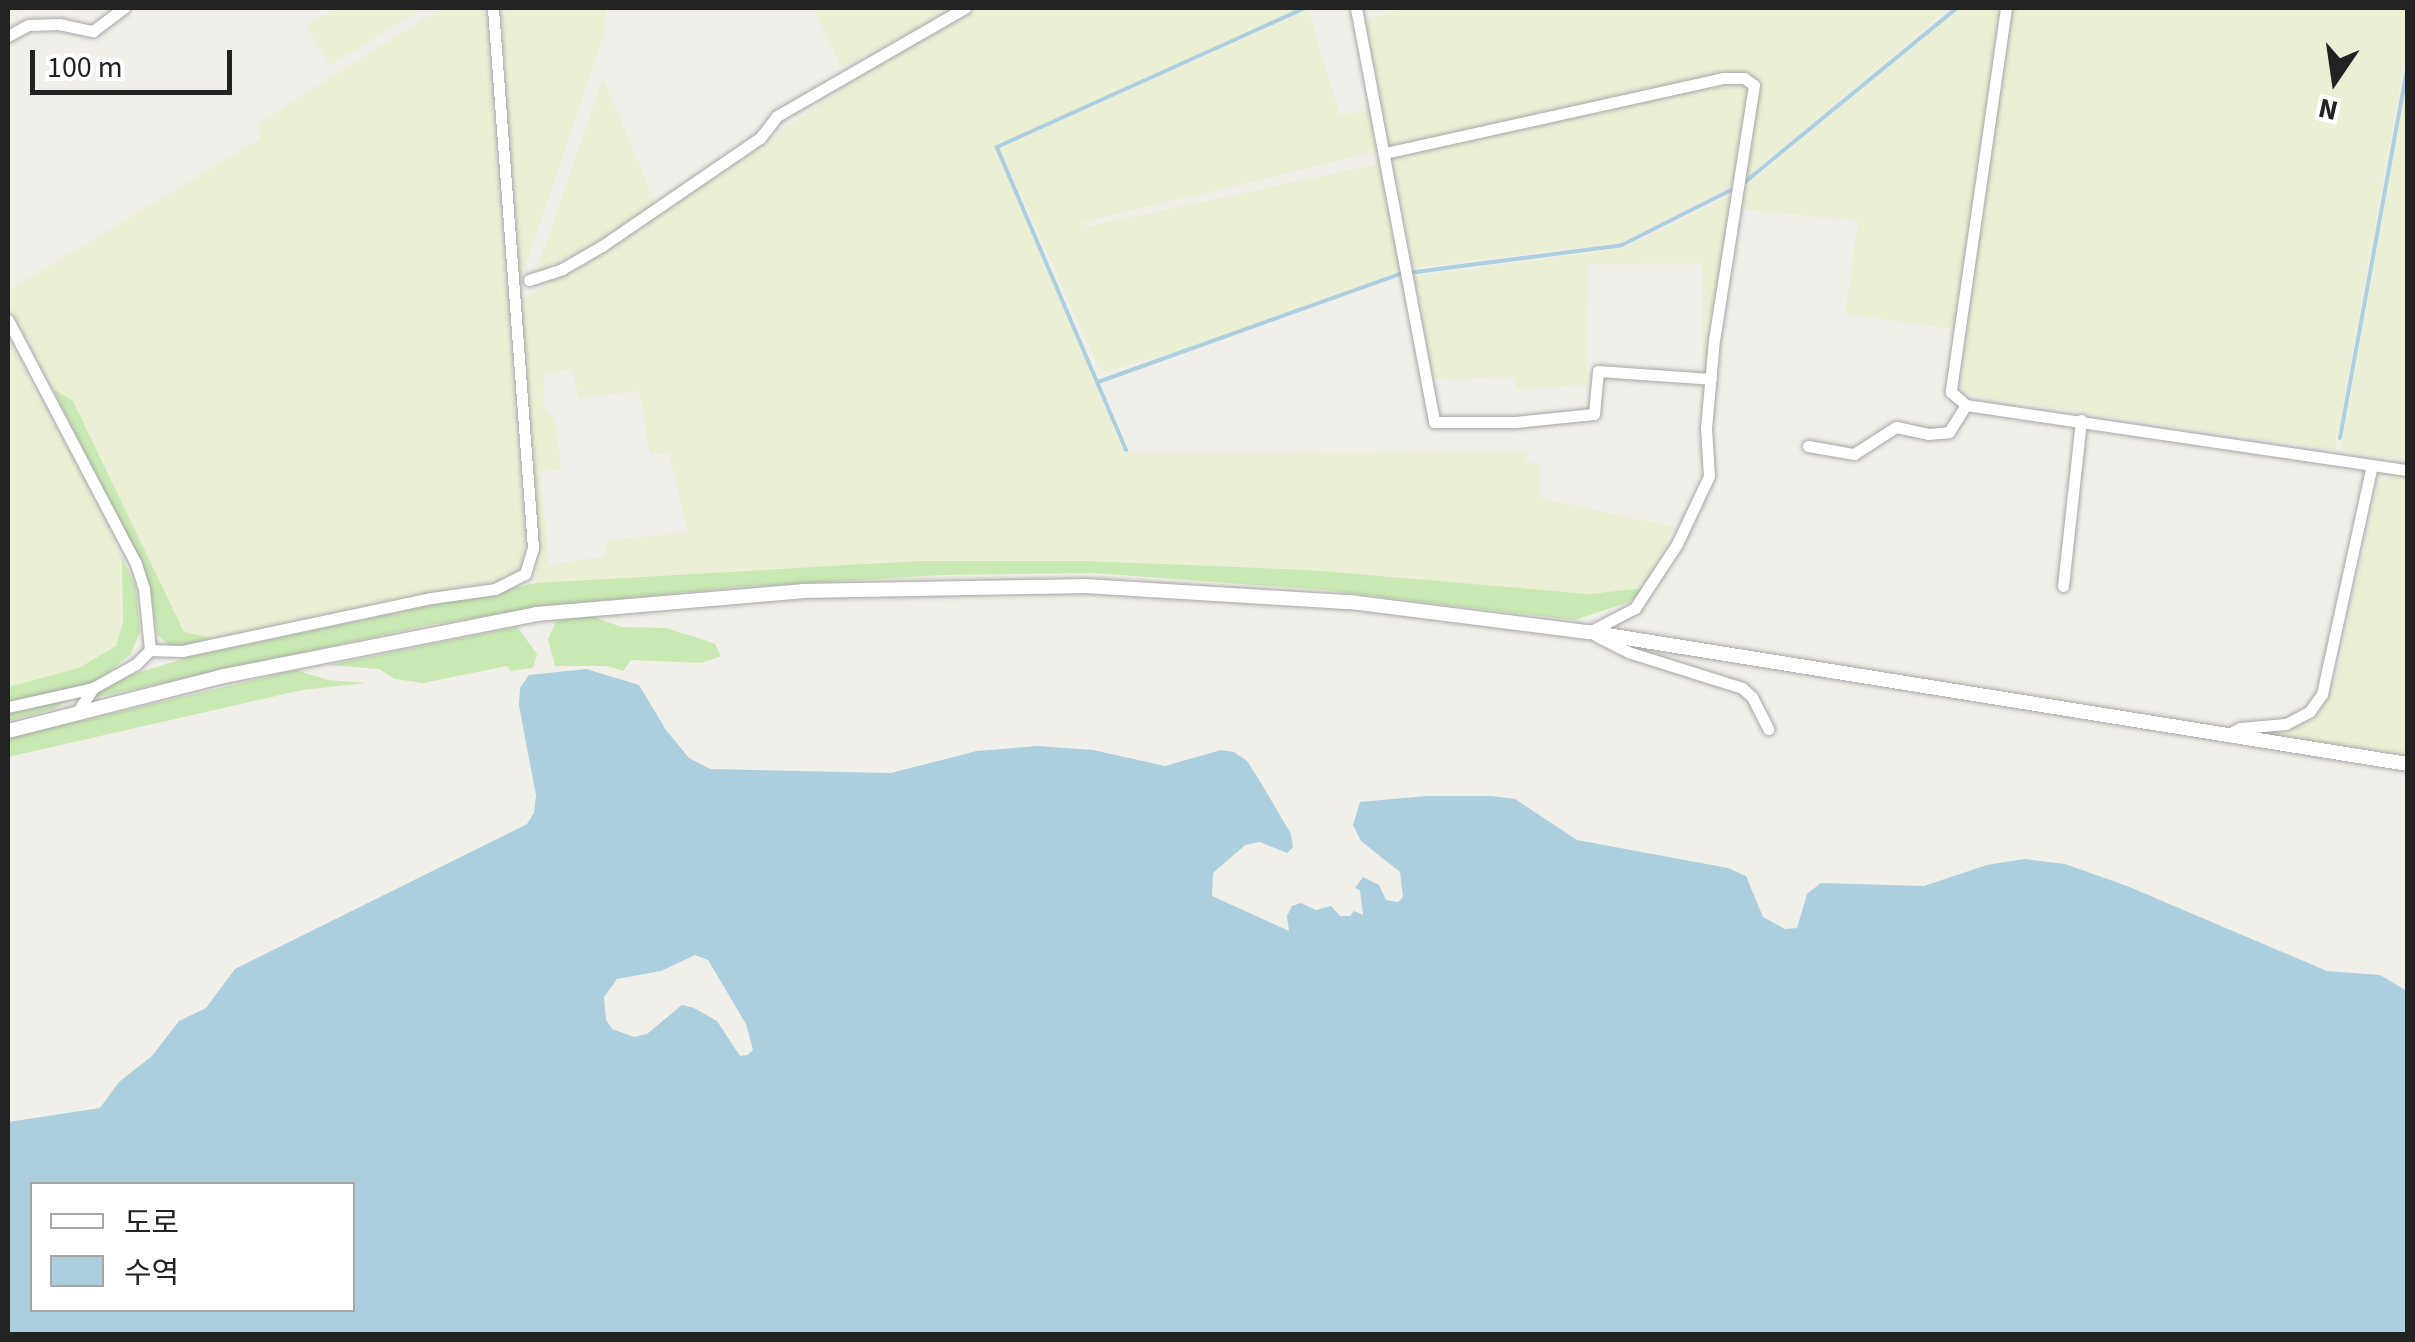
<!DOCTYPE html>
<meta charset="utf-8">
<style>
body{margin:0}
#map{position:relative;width:2415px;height:1342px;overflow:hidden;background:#f1efe9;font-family:"Source Sans 3","Noto Sans KR",sans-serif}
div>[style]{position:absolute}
.farmland>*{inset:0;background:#ebefd6}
.grass>*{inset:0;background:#c9e8b3}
.water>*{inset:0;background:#adcedc}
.stream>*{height:4px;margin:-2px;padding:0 2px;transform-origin:2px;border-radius:2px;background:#adcedc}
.roads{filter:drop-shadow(0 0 2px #a6a6a6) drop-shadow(0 0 2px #a6a6a6)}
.minor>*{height:11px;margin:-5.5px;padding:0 5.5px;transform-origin:5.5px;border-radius:5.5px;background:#fff}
.tertiary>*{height:14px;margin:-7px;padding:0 7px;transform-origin:7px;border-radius:7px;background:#fff}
span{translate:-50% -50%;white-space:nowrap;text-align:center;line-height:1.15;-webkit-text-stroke:10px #fff;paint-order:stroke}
.frame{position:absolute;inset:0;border:10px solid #222;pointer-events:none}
.legend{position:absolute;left:30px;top:1182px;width:325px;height:130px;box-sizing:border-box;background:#fff;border:2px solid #a7a7a7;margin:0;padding:12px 18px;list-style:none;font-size:30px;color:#222}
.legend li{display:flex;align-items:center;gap:20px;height:50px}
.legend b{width:50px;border:2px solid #a7a7a7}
.north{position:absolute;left:2285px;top:30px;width:100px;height:100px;-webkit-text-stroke:8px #fff;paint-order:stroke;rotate:193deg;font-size:28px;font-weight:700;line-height:40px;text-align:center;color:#222}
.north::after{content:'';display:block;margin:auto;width:35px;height:45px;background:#222;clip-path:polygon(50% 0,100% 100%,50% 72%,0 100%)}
.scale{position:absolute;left:30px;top:50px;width:202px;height:45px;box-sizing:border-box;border:5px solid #222;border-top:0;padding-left:12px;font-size:30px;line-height:35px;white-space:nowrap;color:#222;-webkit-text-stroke:8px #fff;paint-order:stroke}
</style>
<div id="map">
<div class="farmland">
<div style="clip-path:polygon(336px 8px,423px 8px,330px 65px,306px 25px)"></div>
<div style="clip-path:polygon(441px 8px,485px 8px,525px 545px,523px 562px,513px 575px,499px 580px,211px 638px,185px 633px,73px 401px,53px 389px,8px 307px,8px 291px,261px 138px,257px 124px)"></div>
<div style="clip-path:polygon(502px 8px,607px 8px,604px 35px,518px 288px)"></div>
<div style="clip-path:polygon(813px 8px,954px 8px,842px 68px)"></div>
<div style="clip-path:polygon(evenodd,973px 8px,1302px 8px,995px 146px,1124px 453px,1526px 452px,1525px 461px,1540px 465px,1540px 498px,1673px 527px,1645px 588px,1589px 594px,1309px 570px,1087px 561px,918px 561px,537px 583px,519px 311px,525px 298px,723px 171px,915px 38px,973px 8px,572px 369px,579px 398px,639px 391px,650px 454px,669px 453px,688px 532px,606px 541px,606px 556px,549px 565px,540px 472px,561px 469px,556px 422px,543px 404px,544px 373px,572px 369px)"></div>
<div style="clip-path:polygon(1402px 8px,1950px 8px,1747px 177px,1758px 93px,1756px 80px,1745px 73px,1391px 149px,1365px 21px)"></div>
<div style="clip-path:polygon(1961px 8px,2000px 8px,1954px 329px,1845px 314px,1858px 221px,1740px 209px,1744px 187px)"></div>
<div style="clip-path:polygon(2012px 8px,2407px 8px,2407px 47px,2335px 450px,1963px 394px,1961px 380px,1972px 287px)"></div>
<div style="clip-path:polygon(1308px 10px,1340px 115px,1373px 110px,1379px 151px,1083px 222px,1086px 227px,1383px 163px,1403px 270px,1185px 349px,1101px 373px,1000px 148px)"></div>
<div style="clip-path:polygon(603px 78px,656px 205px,597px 243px,536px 272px)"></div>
<div style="clip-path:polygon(1730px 80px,1750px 87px,1736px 184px,1620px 243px,1413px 268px,1393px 157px)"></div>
<div style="clip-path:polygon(2407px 82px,2408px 461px,2407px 461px,2341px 450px)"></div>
<div style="clip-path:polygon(1732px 194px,1707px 364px,1703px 365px,1702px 263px,1588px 264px,1587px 385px,1516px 389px,1515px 377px,1433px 380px,1415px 276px,1624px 248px)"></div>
<div style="clip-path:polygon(8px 340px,96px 498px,122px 557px,124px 572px,123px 622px,116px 646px,79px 668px,8px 687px)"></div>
<div style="clip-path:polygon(2395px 475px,2407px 477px,2407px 754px,2257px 733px,2304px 725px,2316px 717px,2334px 687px,2378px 483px)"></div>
</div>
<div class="grass">
<div style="clip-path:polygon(53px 389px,73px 401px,184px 632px,211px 638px,184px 648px,169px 646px,157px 634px,150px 589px,132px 545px)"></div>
<div style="clip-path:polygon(122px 557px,136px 587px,140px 632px,131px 654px,96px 682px,8px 703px,8px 687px,79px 668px,116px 646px,123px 622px)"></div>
<div style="clip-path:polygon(918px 561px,1087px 561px,1309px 570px,1589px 594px,1645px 588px,1629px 602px,1575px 620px,1324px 590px,1094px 573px,942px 575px,741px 587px,547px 606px,424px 626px,93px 698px,103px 688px,134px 674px,189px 657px,537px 583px)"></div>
<div style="clip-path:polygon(592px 616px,621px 627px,666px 628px,704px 640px,715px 644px,721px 656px,701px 663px,631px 660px,623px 671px,607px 666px,555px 666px,548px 640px,556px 621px)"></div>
<div style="clip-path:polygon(517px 627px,537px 654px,533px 668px,511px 671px,507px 666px,423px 683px,395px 679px,379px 669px,330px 665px)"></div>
<div style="clip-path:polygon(296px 670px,328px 680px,366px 683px,302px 690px,8px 757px,8px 738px)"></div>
<div style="clip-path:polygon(81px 693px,54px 709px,8px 721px,8px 711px)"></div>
</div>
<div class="water">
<div style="clip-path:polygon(evenodd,586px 669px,639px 685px,666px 730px,689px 758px,710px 769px,891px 773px,977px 751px,1038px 746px,1093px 750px,1165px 766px,1221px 750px,1234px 752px,1247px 761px,1261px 783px,1291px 834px,1293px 847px,1287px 853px,1260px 842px,1245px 845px,1213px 873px,1212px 896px,1289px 931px,1287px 916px,1292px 906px,1301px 903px,1316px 910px,1331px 906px,1340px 916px,1350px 916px,1354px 911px,1363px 915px,1360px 890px,1355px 888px,1363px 877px,1379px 885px,1386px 900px,1398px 902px,1403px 897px,1400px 872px,1361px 841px,1353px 825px,1360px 802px,1426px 796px,1491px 796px,1515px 799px,1577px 840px,1728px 868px,1746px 876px,1763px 917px,1785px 929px,1797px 928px,1807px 894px,1821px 883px,1924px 886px,1987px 865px,2024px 859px,2065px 864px,2127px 886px,2327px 971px,2380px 975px,2407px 991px,2407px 1334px,8px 1334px,8px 1122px,100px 1108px,119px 1082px,152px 1056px,179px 1021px,206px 1008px,235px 969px,527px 824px,534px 813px,536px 795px,519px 706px,520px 688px,529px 675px,586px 669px,695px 955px,708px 960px,746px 1024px,753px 1050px,747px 1055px,740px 1056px,717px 1021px,694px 1008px,682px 1005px,647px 1034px,634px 1037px,612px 1029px,606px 1020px,604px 997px,617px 979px,661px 971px,695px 955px,586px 669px,32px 1184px,352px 1184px,352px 1310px,32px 1310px,32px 1184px)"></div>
</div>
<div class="stream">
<div style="left:1745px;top:182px;width:274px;rotate:-39.4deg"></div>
<div style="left:1098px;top:382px;width:321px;rotate:-19.7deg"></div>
<div style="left:1400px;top:274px;width:224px;rotate:-7.4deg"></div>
<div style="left:1622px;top:245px;width:122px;rotate:-26.8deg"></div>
<div style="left:2340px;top:438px;width:379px;rotate:-79.7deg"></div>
<div style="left:1126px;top:450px;width:329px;rotate:-113.1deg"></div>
<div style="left:997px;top:147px;width:338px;rotate:-24.3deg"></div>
</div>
<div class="roads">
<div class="minor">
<div style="left:1356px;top:8px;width:421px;rotate:79.3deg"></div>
<div style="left:1434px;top:422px;width:81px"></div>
<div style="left:1515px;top:422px;width:79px;rotate:-5.8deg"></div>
<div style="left:1594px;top:414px;width:43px;rotate:-84.7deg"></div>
<div style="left:1598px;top:371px;width:113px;rotate:4deg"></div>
<div style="left:2006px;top:8px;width:388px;rotate:98.2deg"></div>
<div style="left:1951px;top:392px;width:20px;rotate:41deg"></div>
<div style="left:1966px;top:405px;width:447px;rotate:8.4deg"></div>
<div style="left:8px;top:36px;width:23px;rotate:-29deg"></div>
<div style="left:28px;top:25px;width:31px;rotate:-2deg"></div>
<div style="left:59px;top:24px;width:35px;rotate:12deg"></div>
<div style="left:93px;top:31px;width:39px;rotate:-37deg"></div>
<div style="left:1385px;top:153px;width:346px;rotate:-12.5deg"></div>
<div style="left:1723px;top:78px;width:21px"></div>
<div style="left:1744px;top:78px;width:12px;rotate:35deg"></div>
<div style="left:1754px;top:85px;width:257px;rotate:98.9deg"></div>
<div style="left:1714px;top:339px;width:89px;rotate:95.1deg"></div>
<div style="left:1706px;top:428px;width:48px;rotate:86.4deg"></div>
<div style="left:1709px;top:476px;width:75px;rotate:115.2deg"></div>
<div style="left:1677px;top:544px;width:77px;rotate:123.3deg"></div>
<div style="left:1635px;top:608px;width:52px;rotate:152.4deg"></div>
<div style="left:529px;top:280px;width:35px;rotate:-18deg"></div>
<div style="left:562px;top:269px;width:46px;rotate:-29.9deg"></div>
<div style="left:602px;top:246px;width:191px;rotate:-34.4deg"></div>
<div style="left:760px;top:138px;width:28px;rotate:-52deg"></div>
<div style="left:777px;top:116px;width:217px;rotate:-29.9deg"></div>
<div style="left:8px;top:320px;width:276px;rotate:62.3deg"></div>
<div style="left:136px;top:564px;width:26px;rotate:72deg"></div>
<div style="left:144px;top:589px;width:61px;rotate:84.4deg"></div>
<div style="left:150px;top:650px;width:20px;rotate:135deg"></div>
<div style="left:136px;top:664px;width:49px;rotate:150.8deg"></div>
<div style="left:93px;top:688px;width:30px;rotate:123deg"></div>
<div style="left:1808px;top:446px;width:47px;rotate:9.9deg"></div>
<div style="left:1854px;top:454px;width:50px;rotate:-32.7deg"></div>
<div style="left:1896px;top:427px;width:33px;rotate:12deg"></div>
<div style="left:1928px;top:434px;width:21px;rotate:-5deg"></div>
<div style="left:1949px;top:432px;width:32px;rotate:-58deg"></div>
<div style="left:2063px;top:586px;width:167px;rotate:-83.8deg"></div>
<div style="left:1597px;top:636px;width:35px;rotate:27deg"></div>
<div style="left:1628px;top:652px;width:120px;rotate:17.5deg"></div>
<div style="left:1742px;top:688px;width:13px;rotate:42deg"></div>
<div style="left:1752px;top:697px;width:36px;rotate:63deg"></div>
<div style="left:150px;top:650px;width:32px;rotate:2deg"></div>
<div style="left:182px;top:651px;width:255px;rotate:-12deg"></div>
<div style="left:431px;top:598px;width:65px;rotate:-8deg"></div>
<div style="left:495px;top:589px;width:34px;rotate:-27deg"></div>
<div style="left:525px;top:574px;width:27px;rotate:-73deg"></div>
<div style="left:533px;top:548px;width:541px;rotate:-94.24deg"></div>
<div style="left:8px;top:707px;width:87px;rotate:-12.6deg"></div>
<div style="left:2227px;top:735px;width:15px;rotate:-28deg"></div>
<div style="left:2240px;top:728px;width:46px;rotate:-5deg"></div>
<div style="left:2286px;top:724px;width:27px;rotate:-28deg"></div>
<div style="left:2310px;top:711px;width:21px;rotate:-55deg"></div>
<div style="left:2322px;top:694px;width:234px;rotate:-77.7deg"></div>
</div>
<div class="tertiary">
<div style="left:8px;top:731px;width:223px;rotate:-14.3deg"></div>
<div style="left:224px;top:676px;width:318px;rotate:-11.2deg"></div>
<div style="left:536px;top:614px;width:267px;rotate:-4.9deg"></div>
<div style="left:802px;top:591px;width:283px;rotate:-1deg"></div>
<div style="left:1085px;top:586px;width:265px;rotate:3.5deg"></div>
<div style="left:1350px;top:602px;width:241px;rotate:7.2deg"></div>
<div style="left:1589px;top:632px;width:830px;rotate:9.16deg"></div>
</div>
</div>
<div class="frame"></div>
<ul class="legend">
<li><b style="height:12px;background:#fff"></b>도로</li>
<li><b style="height:28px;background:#adcedc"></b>수역</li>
</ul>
<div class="north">N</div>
<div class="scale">100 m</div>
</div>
